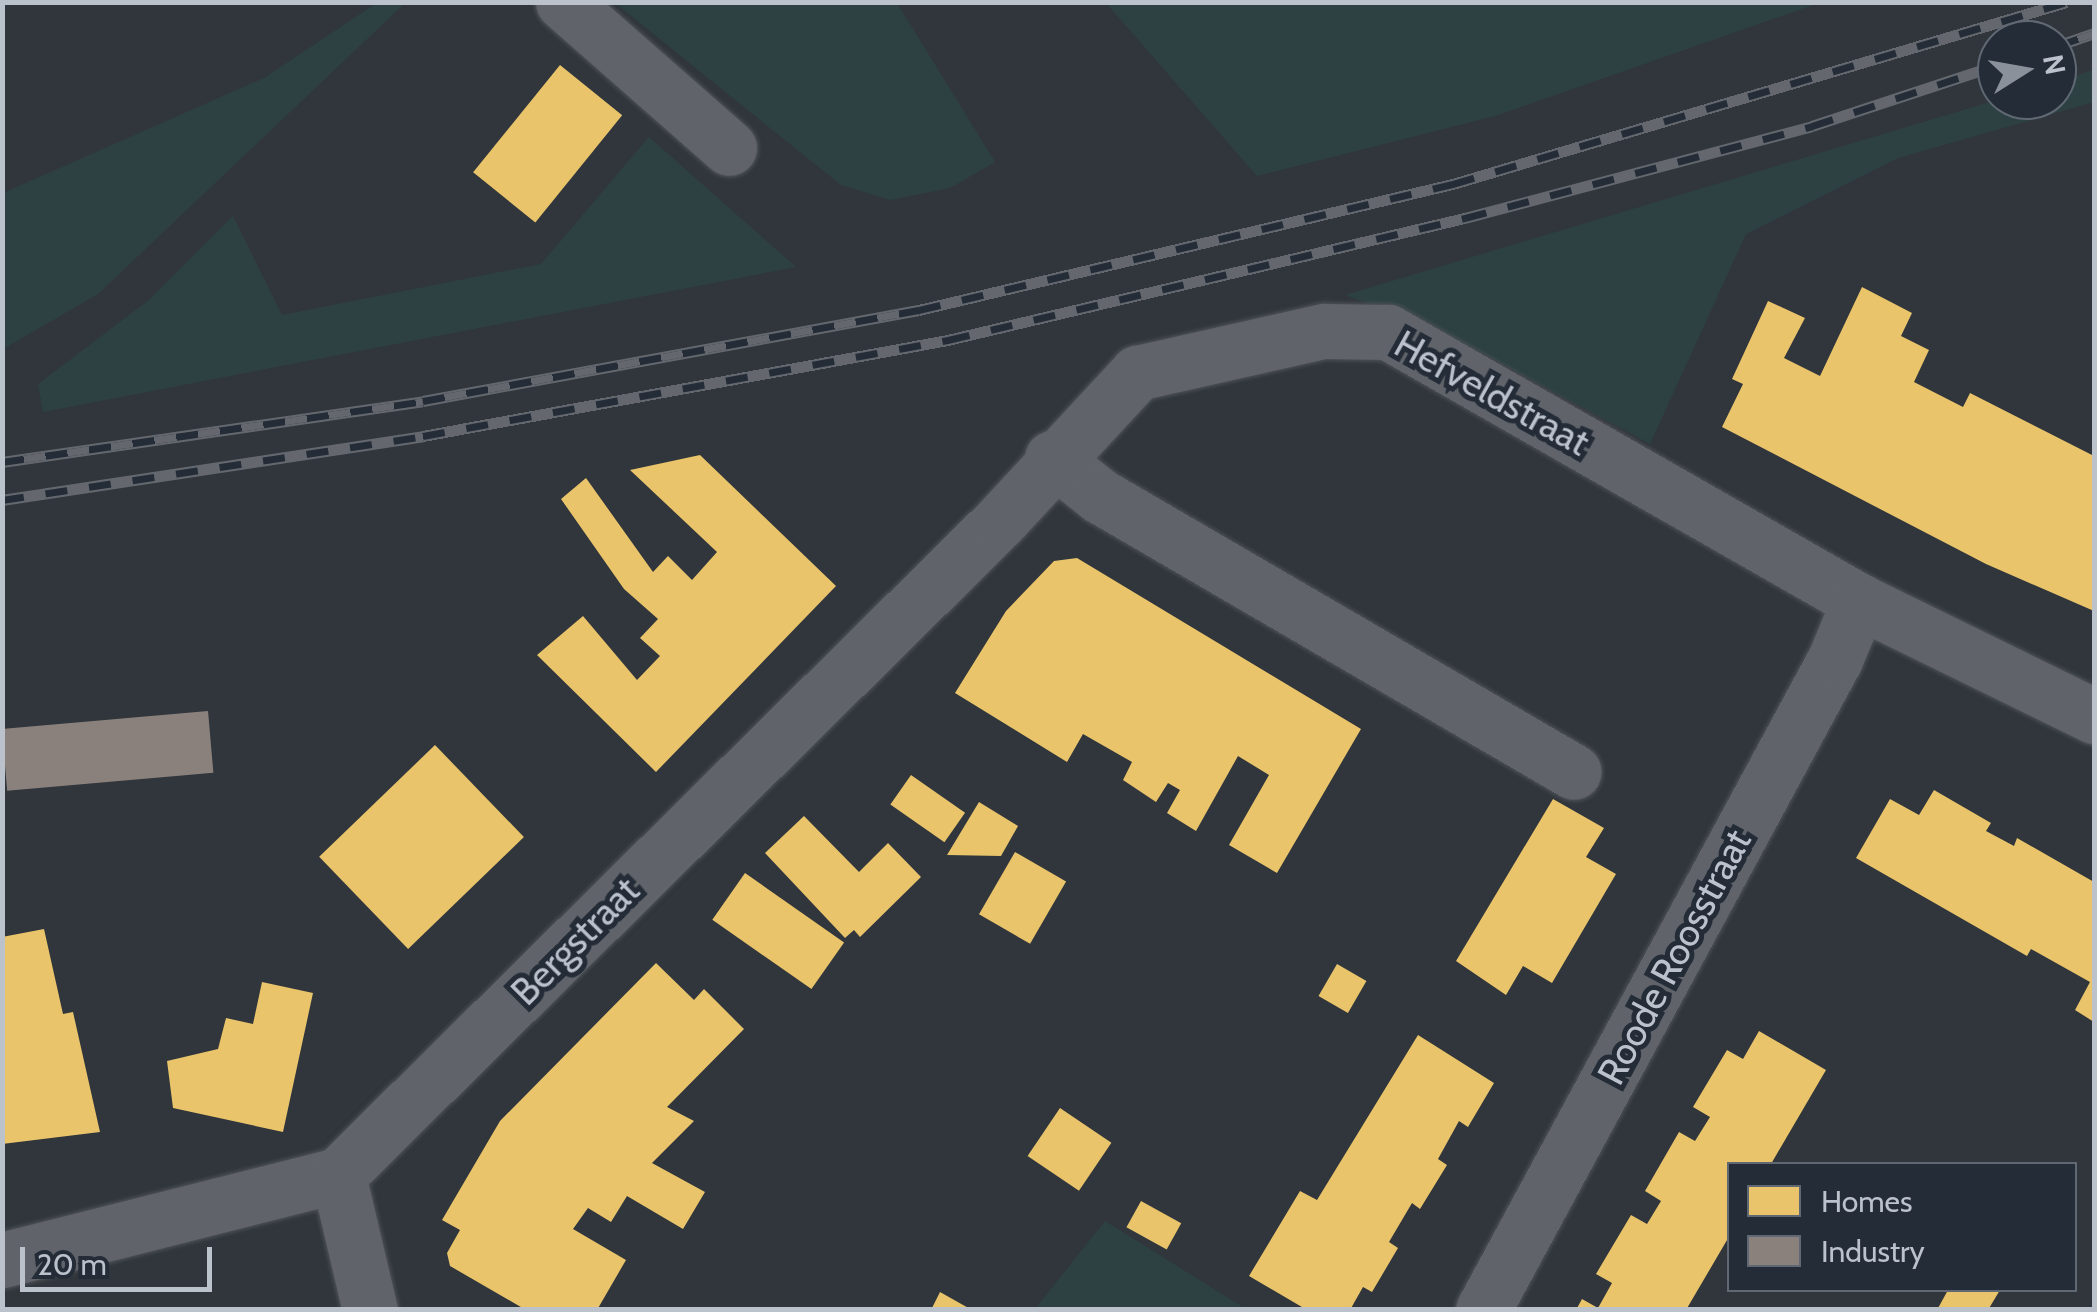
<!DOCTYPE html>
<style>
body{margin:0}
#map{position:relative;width:2097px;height:1312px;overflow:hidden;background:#30363c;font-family:Cabin,sans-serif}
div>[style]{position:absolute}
.green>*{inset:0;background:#2d4143}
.homes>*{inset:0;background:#e9c46a;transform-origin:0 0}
.industry>*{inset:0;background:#8a817c;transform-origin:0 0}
.roads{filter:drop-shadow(0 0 2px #4e5257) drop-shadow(0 0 2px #4e5257)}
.minor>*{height:55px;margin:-27.5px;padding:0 27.5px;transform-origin:27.5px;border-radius:27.5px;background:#60646a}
.rail>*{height:11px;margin-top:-5.5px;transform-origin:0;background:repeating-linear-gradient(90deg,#232c37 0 22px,#64686e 0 44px);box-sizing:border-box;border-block:2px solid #64686e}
span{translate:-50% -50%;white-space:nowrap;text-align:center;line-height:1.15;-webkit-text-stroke:10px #232c37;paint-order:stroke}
.street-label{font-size:38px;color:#bbc2cc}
.frame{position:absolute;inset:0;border:5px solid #bbc2cc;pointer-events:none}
.legend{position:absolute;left:1727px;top:1162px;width:350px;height:130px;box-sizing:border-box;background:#232c37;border:2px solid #606873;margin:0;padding:12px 18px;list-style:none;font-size:30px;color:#bbc2cc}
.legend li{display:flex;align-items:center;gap:20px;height:50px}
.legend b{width:50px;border:2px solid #606873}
.north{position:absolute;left:1977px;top:20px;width:100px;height:100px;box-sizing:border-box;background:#232c37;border:2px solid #606873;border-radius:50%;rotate:79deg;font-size:28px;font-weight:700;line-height:40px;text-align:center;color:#bbc2cc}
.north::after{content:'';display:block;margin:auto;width:35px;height:45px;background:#8a919a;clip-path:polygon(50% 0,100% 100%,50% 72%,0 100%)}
.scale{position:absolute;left:20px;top:1247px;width:192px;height:45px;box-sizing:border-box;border:5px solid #bbc2cc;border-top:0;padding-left:12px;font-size:30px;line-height:35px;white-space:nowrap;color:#bbc2cc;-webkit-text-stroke:8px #232c37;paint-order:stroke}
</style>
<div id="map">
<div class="green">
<div style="clip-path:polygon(378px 2px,405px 3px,98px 294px,3px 349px,3px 193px,264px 78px)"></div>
<div style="clip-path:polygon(615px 3px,897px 3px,995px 162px,950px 188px,890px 200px,841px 185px)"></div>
<div style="clip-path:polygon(1106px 3px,1819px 3px,1495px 116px,1257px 176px)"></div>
<div style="clip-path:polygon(2094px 70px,2094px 102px,1898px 158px,1746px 234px,1650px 444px,1437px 329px,1345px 295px,1997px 100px,2057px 100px,2057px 81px)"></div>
<div style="clip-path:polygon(649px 137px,796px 267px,43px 412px,38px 384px,149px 300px,233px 216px,282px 315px,541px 264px)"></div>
<div style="clip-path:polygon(1105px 1221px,1246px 1309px,1035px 1309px)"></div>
</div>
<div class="homes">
<div style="left:560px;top:65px;width:80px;height:138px;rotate:39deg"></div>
<div style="clip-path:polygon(1862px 287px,1912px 313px,1901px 336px,1929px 350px,1914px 382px,1963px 407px,1970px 393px,2094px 456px,2094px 611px,1986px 564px,1722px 427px,1743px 384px,1732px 379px,1768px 301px,1805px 318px,1784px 358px,1820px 376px)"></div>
<div style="clip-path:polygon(700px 455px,836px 586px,656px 772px,537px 655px,583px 616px,637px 680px,660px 656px,640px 638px,658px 619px,624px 589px,561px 499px,586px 478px,653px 572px,668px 556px,692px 580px,717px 552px,630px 470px)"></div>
<div style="clip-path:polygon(1077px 558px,1361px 729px,1277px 873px,1229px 845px,1269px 775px,1238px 756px,1196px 831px,1167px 813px,1180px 790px,1168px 783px,1156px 802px,1123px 780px,1132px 762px,1083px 734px,1067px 762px,955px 693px,1006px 611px,1054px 561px)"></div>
<div style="left:435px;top:745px;width:128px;height:161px;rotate:46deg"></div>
<div style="left:911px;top:775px;width:66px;height:36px;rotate:35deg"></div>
<div style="clip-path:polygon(1934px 790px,1991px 823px,1986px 831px,2014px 846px,2017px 838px,2094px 882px,2094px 1022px,2075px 1010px,2090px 982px,2031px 949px,2027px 956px,1856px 858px,1890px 799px,1919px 815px)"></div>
<div style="clip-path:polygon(1553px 799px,1604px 828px,1586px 857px,1616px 874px,1552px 983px,1523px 966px,1506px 995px,1456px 961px)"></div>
<div style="clip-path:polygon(979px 802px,1018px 826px,1001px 856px,947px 855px)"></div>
<div style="clip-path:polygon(804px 816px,859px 872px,888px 843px,921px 877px,860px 937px,854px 930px,845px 938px,765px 853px)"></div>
<div style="left:1015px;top:852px;width:59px;height:72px;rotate:30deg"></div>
<div style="left:745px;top:873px;width:121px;height:57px;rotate:35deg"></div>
<div style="clip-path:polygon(44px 929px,63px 1014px,73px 1012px,100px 1132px,2px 1144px,2px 937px)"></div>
<div style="clip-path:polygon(656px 963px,694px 1000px,704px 989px,744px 1029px,667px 1107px,694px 1121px,652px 1163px,705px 1192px,683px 1229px,627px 1196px,611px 1222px,588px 1208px,573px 1229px,626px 1260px,597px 1310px,526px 1310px,450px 1266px,447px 1253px,460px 1230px,442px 1220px,500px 1121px)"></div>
<div style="left:1337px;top:964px;width:34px;height:37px;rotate:30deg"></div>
<div style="clip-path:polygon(262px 982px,313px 993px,283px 1132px,173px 1108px,167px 1061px,218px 1049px,226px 1018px,253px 1024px)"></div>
<div style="clip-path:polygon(1759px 1031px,1826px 1070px,1771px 1164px,1730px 1164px,1730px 1235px,1686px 1310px,1576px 1310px,1582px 1299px,1598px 1308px,1612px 1283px,1596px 1274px,1631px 1215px,1647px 1224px,1661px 1201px,1645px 1191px,1679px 1132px,1695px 1141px,1710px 1117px,1693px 1107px,1727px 1050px,1743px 1059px)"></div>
<div style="clip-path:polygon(1418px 1035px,1494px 1083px,1468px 1127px,1459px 1121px,1438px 1159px,1447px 1165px,1420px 1209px,1412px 1203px,1389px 1242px,1398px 1248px,1372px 1292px,1363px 1287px,1350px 1310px,1307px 1310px,1249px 1276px,1300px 1191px,1317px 1200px)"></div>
<div style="left:1060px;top:1108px;width:62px;height:58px;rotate:34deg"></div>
<div style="left:1141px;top:1201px;width:46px;height:30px;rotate:29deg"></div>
<div style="clip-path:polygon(1948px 1290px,2000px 1290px,1988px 1310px,1937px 1310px)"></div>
<div style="clip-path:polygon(940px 1292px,972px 1310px,931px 1310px)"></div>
</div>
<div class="industry">
<div style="left:208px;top:711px;width:62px;height:207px;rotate:85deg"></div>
</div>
<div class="roads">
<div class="minor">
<div style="left:563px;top:2px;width:221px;rotate:41.3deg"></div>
<div style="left:1052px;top:458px;width:61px;rotate:38.4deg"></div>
<div style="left:1100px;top:496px;width:548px;rotate:30.21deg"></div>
<div style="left:338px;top:1175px;width:139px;rotate:76.7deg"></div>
<div style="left:2px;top:1260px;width:347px;rotate:-14.2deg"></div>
<div style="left:338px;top:1175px;width:931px;rotate:-44.65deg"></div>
<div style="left:1000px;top:521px;width:202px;rotate:-47.2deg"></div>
<div style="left:1137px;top:373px;width:192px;rotate:-12.7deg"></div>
<div style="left:1324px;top:331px;width:64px;rotate:0.9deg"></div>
<div style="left:1388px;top:332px;width:542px;rotate:29.73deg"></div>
<div style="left:1859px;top:601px;width:262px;rotate:26.1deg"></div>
<div style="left:1483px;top:1310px;width:740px;rotate:-61.6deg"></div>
<div style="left:1835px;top:659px;width:63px;rotate:-67.5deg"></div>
</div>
</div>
<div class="rail">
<div style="left:2057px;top:46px;width:39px;rotate:-19deg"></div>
<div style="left:2px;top:462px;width:425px;rotate:-8.2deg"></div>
<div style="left:423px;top:401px;width:504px;rotate:-10.4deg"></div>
<div style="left:919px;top:310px;width:549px;rotate:-13.28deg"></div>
<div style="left:1453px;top:184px;width:640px;rotate:-16.51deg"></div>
<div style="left:2px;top:500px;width:426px;rotate:-8.6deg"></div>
<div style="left:423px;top:436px;width:534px;rotate:-10.36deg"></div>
<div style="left:948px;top:340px;width:531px;rotate:-13.28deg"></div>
<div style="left:1465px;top:218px;width:359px;rotate:-14.8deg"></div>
<div style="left:1812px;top:126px;width:195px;rotate:-18.2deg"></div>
</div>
<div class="street-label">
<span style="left:1492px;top:393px;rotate:29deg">Hefveldstraat</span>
<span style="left:575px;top:941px;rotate:-45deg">Bergstraat</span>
<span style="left:1674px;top:957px;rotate:-62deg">Roode Roosstraat</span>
</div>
<div class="frame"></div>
<ul class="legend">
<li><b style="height:28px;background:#e9c46a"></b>Homes</li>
<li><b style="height:28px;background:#8a817c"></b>Industry</li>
</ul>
<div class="north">N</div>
<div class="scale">20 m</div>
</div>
